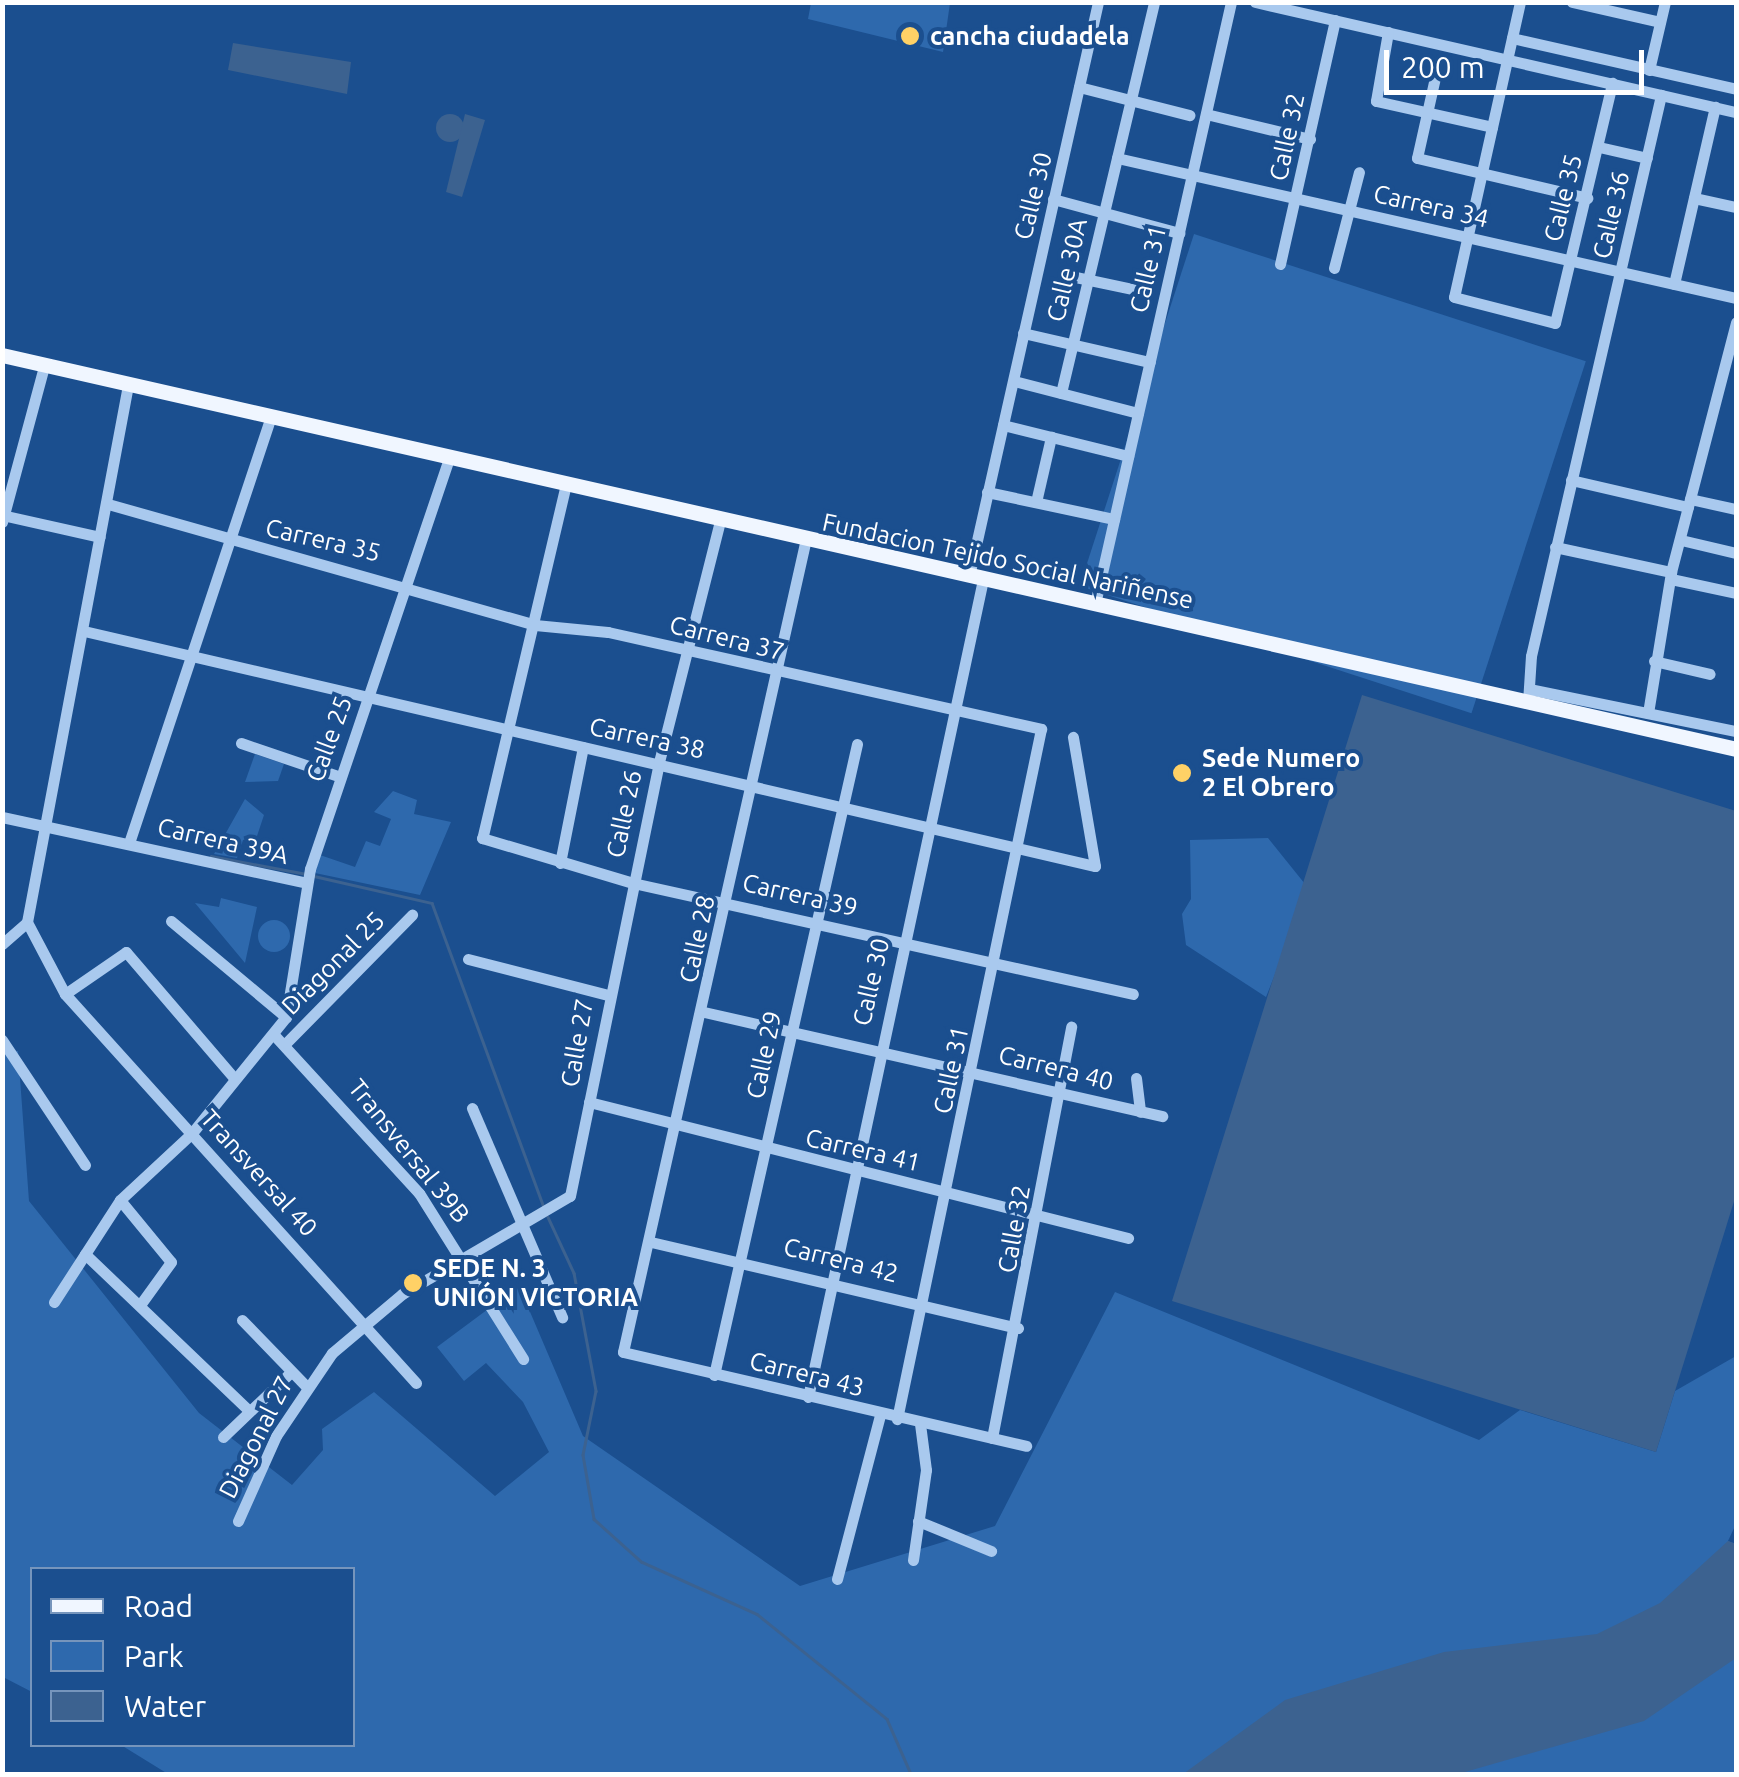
<!DOCTYPE html>
<meta charset="utf-8">
<style>
body{margin:0}
#map{position:relative;width:1739px;height:1777px;overflow:hidden;background:#1b4f8f;font-family:Ubuntu,sans-serif}
div>[style]{position:absolute}
.green>*{inset:0;background:#2e69ad;transform-origin:0 0}
.round{border-radius:50%}
.water>*{inset:0;background:#3c6290}
.stream>*{height:2.5px;margin:-1.25px;padding:0 1.25px;transform-origin:1.25px;border-radius:1.25px;background:#3c6290}
.minor>*{height:11px;margin:-5.5px;padding:0 5.5px;transform-origin:5.5px;border-radius:5.5px;background:#a9c9ee}
.major>*{height:15px;margin:-7.5px;padding:0 7.5px;transform-origin:7.5px;border-radius:7.5px;background:#f0f6ff}
.dots>*{width:28px;height:28px;translate:-50% -50%;box-sizing:border-box;border:5px solid #1b4f8f;border-radius:50%}
span{translate:-50% -50%;white-space:nowrap;text-align:center;line-height:1.15;-webkit-text-stroke:8px #1b4f8f;paint-order:stroke}
.poi-label{font-size:25px;color:#fff;font-weight:700}
.left{translate:0 -50%;text-align:left}
.street-label{font-size:25px;color:#fff}
.frame{position:absolute;inset:0;border:5px solid #fff;pointer-events:none}
.legend{position:absolute;left:30px;top:1567px;width:325px;height:180px;box-sizing:border-box;background:#1b4f8f;border:2px solid #7695bc;margin:0;padding:12px 18px;list-style:none;font-size:30px;color:#fff}
.legend li{display:flex;align-items:center;gap:20px;height:50px}
.legend b{width:50px;border:2px solid #7695bc}
.scale{position:absolute;left:1384px;top:50px;width:260px;height:45px;box-sizing:border-box;border:5px solid #fff;border-top:0;padding-left:12px;font-size:30px;line-height:35px;white-space:nowrap;color:#fff;-webkit-text-stroke:8px #1b4f8f;paint-order:stroke}
</style>
<div id="map">
<div class="green">
<div style="clip-path:polygon(811px 3px,950px 3px,943px 52px,808px 19px)"></div>
<div style="left:1194px;top:234px;width:412px;height:370px;rotate:18deg"></div>
<div style="clip-path:polygon(255px 754px,284px 764px,278px 781px,245px 782px)"></div>
<div style="clip-path:polygon(393px 791px,417px 800px,414px 814px,451px 822px,420px 895px,315px 873px,320px 855px,355px 867px,366px 841px,380px 846px,391px 819px,374px 812px)"></div>
<div style="clip-path:polygon(245px 799px,264px 815px,257px 836px,243px 840px,237px 858px,214px 854px)"></div>
<div style="clip-path:polygon(1268px 838px,1309px 889px,1266px 997px,1186px 945px,1182px 914px,1191px 899px,1190px 840px)"></div>
<div style="clip-path:polygon(221px 898px,257px 907px,245px 963px,195px 903px,219px 907px)"></div>
<div class="round" style="left:258px;top:920px;width:32px;height:32px"></div>
<div style="clip-path:polygon(18px 1051px,29px 1201px,199px 1413px,292px 1485px,323px 1450px,322px 1429px,374px 1392px,495px 1496px,549px 1452px,523px 1402px,486px 1363px,464px 1381px,437px 1347px,519px 1286px,583px 1436px,800px 1586px,995px 1526px,1115px 1292px,1479px 1440px,1520px 1410px,1656px 1452px,1675px 1391px,1736px 1356px,1736px 1524px,1728px 1541px,1736px 1544px,1736px 1774px,168px 1774px,121px 1745px,352px 1744px,352px 1570px,32px 1570px,32px 1692px,3px 1677px,3px 1054px)"></div>
</div>
<div class="water">
<div style="clip-path:polygon(233px 43px,351px 62px,347px 94px,228px 70px)"></div>
<div class="round" style="left:436px;top:114px;width:28px;height:28px"></div>
<div style="clip-path:polygon(465px 114px,485px 120px,462px 197px,446px 192px)"></div>
<div style="clip-path:polygon(1362px 695px,1736px 811px,1736px 1195px,1656px 1452px,1172px 1301px)"></div>
<div style="clip-path:polygon(1728px 1541px,1736px 1544px,1736px 1658px,1644px 1721px,1458px 1774px,1183px 1774px,1285px 1700px,1444px 1652px,1597px 1634px,1660px 1603px)"></div>
</div>
<div class="stream">
<div style="left:211px;top:856px;width:97px;rotate:10.7deg"></div>
<div style="left:314px;top:876px;width:121px;rotate:12.9deg"></div>
<div style="left:432px;top:903px;width:322px;rotate:69.8deg"></div>
<div style="left:548px;top:1217px;width:62px;rotate:65.1deg"></div>
<div style="left:574px;top:1273px;width:120px;rotate:79.4deg"></div>
<div style="left:596px;top:1391px;width:65px;rotate:101.5deg"></div>
<div style="left:583px;top:1455px;width:65px;rotate:80.2deg"></div>
<div style="left:594px;top:1519px;width:64px;rotate:41.9deg"></div>
<div style="left:642px;top:1562px;width:126px;rotate:24.3deg"></div>
<div style="left:757px;top:1614px;width:167px;rotate:38.9deg"></div>
<div style="left:887px;top:1719px;width:60px;rotate:66.4deg"></div>
</div>
<div class="minor">
<div style="left:1255px;top:2px;width:493px;rotate:12.9deg"></div>
<div style="left:1520px;top:2px;width:302px;rotate:102.6deg"></div>
<div style="left:1454px;top:297px;width:104px;rotate:14.4deg"></div>
<div style="left:1555px;top:323px;width:247px;rotate:-76.6deg"></div>
<div style="left:1572px;top:2px;width:90px;rotate:12.8deg"></div>
<div style="left:1388px;top:32px;width:70px;rotate:99.9deg"></div>
<div style="left:1376px;top:101px;width:119px;rotate:12.6deg"></div>
<div style="left:1512px;top:38px;width:230px;rotate:12.8deg"></div>
<div style="left:1649px;top:70px;width:70px;rotate:-76.8deg"></div>
<div style="left:1436px;top:73px;width:87px;rotate:102.6deg"></div>
<div style="left:1417px;top:158px;width:175px;rotate:13.2deg"></div>
<div style="left:1079px;top:87px;width:114px;rotate:14.3deg"></div>
<div style="left:1206px;top:114px;width:107px;rotate:13.5deg"></div>
<div style="left:1599px;top:147px;width:49px;rotate:12.9deg"></div>
<div style="left:1117px;top:158px;width:635px;rotate:12.74deg"></div>
<div style="left:1694px;top:198px;width:43px;rotate:12.1deg"></div>
<div style="left:1053px;top:199px;width:131px;rotate:15.1deg"></div>
<div style="left:1280px;top:264px;width:250px;rotate:-77.3deg"></div>
<div style="left:1334px;top:268px;width:99px;rotate:-75.4deg"></div>
<div style="left:1066px;top:275px;width:78px;rotate:11.9deg"></div>
<div style="left:1674px;top:284px;width:182px;rotate:-77deg"></div>
<div style="left:1023px;top:333px;width:130px;rotate:12.9deg"></div>
<div style="left:1014px;top:381px;width:128px;rotate:14.5deg"></div>
<div style="left:128px;top:385px;width:546px;rotate:100.65deg"></div>
<div style="left:27px;top:922px;width:81px;rotate:62.2deg"></div>
<div style="left:65px;top:994px;width:524px;rotate:47.94deg"></div>
<div style="left:1061px;top:393px;width:402px;rotate:-76.6deg"></div>
<div style="left:1003px;top:425px;width:129px;rotate:13.9deg"></div>
<div style="left:1571px;top:480px;width:120px;rotate:13deg"></div>
<div style="left:566px;top:484px;width:364px;rotate:103.3deg"></div>
<div style="left:482px;top:838px;width:158px;rotate:16.6deg"></div>
<div style="left:633px;top:883px;width:512px;rotate:12.52deg"></div>
<div style="left:987px;top:492px;width:130px;rotate:12deg"></div>
<div style="left:1690px;top:499px;width:47px;rotate:12.3deg"></div>
<div style="left:1036px;top:502px;width:67px;rotate:-77deg"></div>
<div style="left:108px;top:504px;width:444px;rotate:15.8deg"></div>
<div style="left:535px;top:625px;width:73px;rotate:5.5deg"></div>
<div style="left:608px;top:632px;width:444px;rotate:12.6deg"></div>
<div style="left:1041px;top:729px;width:705px;rotate:101.79deg"></div>
<div style="left:2px;top:515px;width:100px;rotate:12.7deg"></div>
<div style="left:2px;top:522px;width:162px;rotate:-74.9deg"></div>
<div style="left:1681px;top:540px;width:57px;rotate:13.3deg"></div>
<div style="left:805px;top:543px;width:829px;rotate:102.68deg"></div>
<div style="left:623px;top:1352px;width:414px;rotate:13.1deg"></div>
<div style="left:1555px;top:547px;width:119px;rotate:12.2deg"></div>
<div style="left:969px;top:576px;width:588px;rotate:-77.33deg"></div>
<div style="left:1671px;top:579px;width:66px;rotate:12.2deg"></div>
<div style="left:1095px;top:604px;width:617px;rotate:-77.27deg"></div>
<div style="left:84px;top:631px;width:1038px;rotate:13.09deg"></div>
<div style="left:1095px;top:866px;width:131px;rotate:-99.7deg"></div>
<div style="left:1654px;top:661px;width:57px;rotate:13.1deg"></div>
<div style="left:1529px;top:689px;width:211px;rotate:11.5deg"></div>
<div style="left:1528px;top:702px;width:46px;rotate:-86.3deg"></div>
<div style="left:1531px;top:656px;width:576px;rotate:-76.95deg"></div>
<div style="left:1648px;top:713px;width:143px;rotate:-80.7deg"></div>
<div style="left:1671px;top:572px;width:258px;rotate:-75.4deg"></div>
<div style="left:241px;top:743px;width:102px;rotate:18.8deg"></div>
<div style="left:2px;top:817px;width:312px;rotate:12.2deg"></div>
<div style="left:129px;top:843px;width:443px;rotate:-71.6deg"></div>
<div style="left:560px;top:863px;width:118px;rotate:-78.8deg"></div>
<div style="left:171px;top:921px;width:150px;rotate:39.9deg"></div>
<div style="left:2px;top:944px;width:33px;rotate:-41deg"></div>
<div style="left:468px;top:959px;width:145px;rotate:14.4deg"></div>
<div style="left:65px;top:994px;width:74px;rotate:-34.5deg"></div>
<div style="left:126px;top:952px;width:166px;rotate:49.4deg"></div>
<div style="left:704px;top:1012px;width:470px;rotate:12.8deg"></div>
<div style="left:275px;top:1036px;width:213px;rotate:47.5deg"></div>
<div style="left:419px;top:1193px;width:196px;rotate:57.9deg"></div>
<div style="left:2px;top:1040px;width:150px;rotate:56.4deg"></div>
<div style="left:286px;top:1043px;width:180px;rotate:-45.5deg"></div>
<div style="left:1136px;top:1078px;width:34px;rotate:83deg"></div>
<div style="left:589px;top:1102px;width:556px;rotate:14.16deg"></div>
<div style="left:472px;top:1108px;width:228px;rotate:66.7deg"></div>
<div style="left:120px;top:1200px;width:80px;rotate:50.6deg"></div>
<div style="left:171px;top:1262px;width:53px;rotate:125.8deg"></div>
<div style="left:651px;top:1242px;width:377px;rotate:13.2deg"></div>
<div style="left:85px;top:1254px;width:226px;rotate:43.7deg"></div>
<div style="left:54px;top:1302px;width:121px;rotate:-57.1deg"></div>
<div style="left:120px;top:1200px;width:98px;rotate:-42.9deg"></div>
<div style="left:192px;top:1133px;width:149px;rotate:-51deg"></div>
<div style="left:286px;top:1017px;width:150px;rotate:-80.8deg"></div>
<div style="left:310px;top:869px;width:431px;rotate:-71.3deg"></div>
<div style="left:242px;top:1320px;width:92px;rotate:45.9deg"></div>
<div style="left:714px;top:1375px;width:647px;rotate:-77.23deg"></div>
<div style="left:808px;top:1397px;width:837px;rotate:-77.92deg"></div>
<div style="left:223px;top:1437px;width:91px;rotate:-43.7deg"></div>
<div style="left:992px;top:1438px;width:419px;rotate:-79.1deg"></div>
<div style="left:238px;top:1521px;width:93px;rotate:-65.9deg"></div>
<div style="left:276px;top:1436px;width:100px;rotate:-56deg"></div>
<div style="left:332px;top:1353px;width:92px;rotate:-40.1deg"></div>
<div style="left:402px;top:1294px;width:194px;rotate:-30.3deg"></div>
<div style="left:570px;top:1196px;width:443px;rotate:-78.4deg"></div>
<div style="left:659px;top:762px;width:249px;rotate:-75.8deg"></div>
<div style="left:918px;top:1521px;width:79px;rotate:22.3deg"></div>
<div style="left:913px;top:1560px;width:91px;rotate:-81.8deg"></div>
<div style="left:926px;top:1470px;width:46px;rotate:-97.4deg"></div>
<div style="left:837px;top:1579px;width:170px;rotate:-75.3deg"></div>
</div>
<div class="major">
<div style="left:2px;top:355px;width:1778px;rotate:12.8deg"></div>
</div>
<div class="dots">
<div style="left:910px;top:36px;background:#ffd166"></div>
<div style="left:1182px;top:773px;background:#ffd166"></div>
<div style="left:413px;top:1283px;background:#ffd166"></div>
</div>
<div class="poi-label">
<span class="left" style="left:930px;top:36px">cancha ciudadela</span>
<span class="left" style="left:1202px;top:773px">Sede Numero<br>2 El Obrero</span>
<span class="left" style="left:433px;top:1283px">SEDE N. 3<br>UNIÓN VICTORIA</span>
</div>
<div class="street-label">
<span style="left:1287px;top:137px;rotate:-78deg">Calle 32</span>
<span style="left:1033px;top:196px;rotate:-76deg">Calle 30</span>
<span style="left:1563px;top:198px;rotate:-76deg">Calle 35</span>
<span style="left:1431px;top:206px;rotate:13deg">Carrera 34</span>
<span style="left:1611px;top:215px;rotate:-77deg">Calle 36</span>
<span style="left:1148px;top:269px;rotate:-77deg">Calle 31</span>
<span style="left:1067px;top:270px;rotate:-77deg">Calle 30A</span>
<span style="left:323px;top:540px;rotate:13deg">Carrera 35</span>
<span style="left:1008px;top:561px;rotate:12deg">Fundacion Tejido Social Nariñense</span>
<span style="left:727px;top:638px;rotate:14deg">Carrera 37</span>
<span style="left:647px;top:738px;rotate:12deg">Carrera 38</span>
<span style="left:329px;top:739px;rotate:-70deg">Calle 25</span>
<span style="left:624px;top:814px;rotate:-78deg">Calle 26</span>
<span style="left:223px;top:841px;rotate:13deg">Carrera 39A</span>
<span style="left:800px;top:895px;rotate:13deg">Carrera 39</span>
<span style="left:697px;top:939px;rotate:-78deg">Calle 28</span>
<span style="left:333px;top:963px;rotate:-45deg">Diagonal 25</span>
<span style="left:871px;top:982px;rotate:-77deg">Calle 30</span>
<span style="left:577px;top:1043px;rotate:-80deg">Calle 27</span>
<span style="left:764px;top:1055px;rotate:-78deg">Calle 29</span>
<span style="left:1056px;top:1068px;rotate:14deg">Carrera 40</span>
<span style="left:951px;top:1070px;rotate:-78deg">Calle 31</span>
<span style="left:863px;top:1150px;rotate:13deg">Carrera 41</span>
<span style="left:409px;top:1151px;rotate:51deg">Transversal 39B</span>
<span style="left:259px;top:1173px;rotate:48deg">Transversal 40</span>
<span style="left:1014px;top:1229px;rotate:-80deg">Calle 32</span>
<span style="left:841px;top:1260px;rotate:14deg">Carrera 42</span>
<span style="left:807px;top:1374px;rotate:14deg">Carrera 43</span>
<span style="left:256px;top:1437px;rotate:-63deg">Diagonal 27</span>
</div>
<div class="frame"></div>
<ul class="legend">
<li><b style="height:12px;background:#f0f6ff"></b>Road</li>
<li><b style="height:28px;background:#2e69ad"></b>Park</li>
<li><b style="height:28px;background:#3c6290"></b>Water</li>
</ul>
<div class="scale">200 m</div>
</div>
